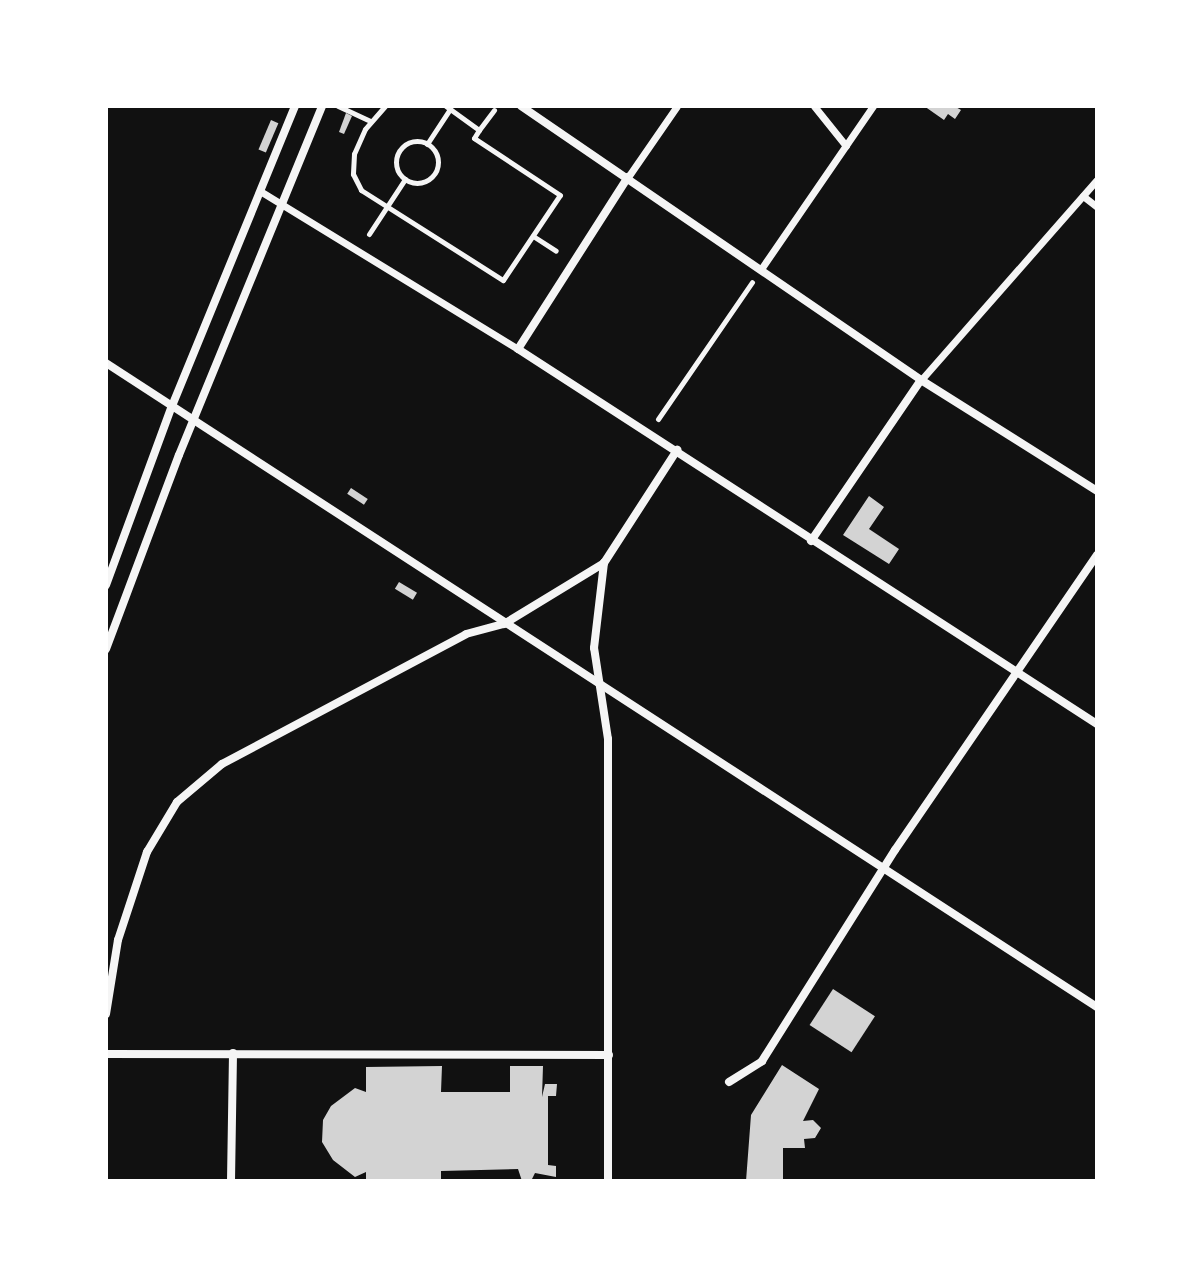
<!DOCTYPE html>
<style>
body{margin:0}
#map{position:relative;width:1203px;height:1287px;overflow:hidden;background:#111;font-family:"Varela Round",sans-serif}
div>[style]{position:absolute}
.building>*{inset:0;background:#d3d3d3;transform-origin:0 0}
.path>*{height:5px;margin:-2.5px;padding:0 2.5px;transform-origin:2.5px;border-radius:2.5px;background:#f5f5f5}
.path>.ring{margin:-2.5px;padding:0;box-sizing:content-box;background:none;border:5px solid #f5f5f5;border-radius:50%}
.pedestrian>*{height:7px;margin:-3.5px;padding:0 3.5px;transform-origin:3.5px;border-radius:3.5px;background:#f5f5f5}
.minor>*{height:8px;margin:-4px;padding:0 4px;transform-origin:4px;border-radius:4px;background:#f5f5f5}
span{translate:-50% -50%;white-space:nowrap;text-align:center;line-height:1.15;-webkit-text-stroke:8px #fff;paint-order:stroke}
.frame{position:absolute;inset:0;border:108px solid #fff;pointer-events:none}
</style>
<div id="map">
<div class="building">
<div style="clip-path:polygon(924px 106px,954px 106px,961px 110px,955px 119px,948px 114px,944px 120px)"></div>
<div style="clip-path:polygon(346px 113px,352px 116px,344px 134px,339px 132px)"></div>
<div style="left:271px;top:120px;width:8px;height:32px;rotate:23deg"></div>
<div style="left:351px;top:488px;width:20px;height:7px;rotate:33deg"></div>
<div style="clip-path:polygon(869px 496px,884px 507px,869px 529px,899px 549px,889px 564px,843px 535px)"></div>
<div style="left:399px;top:582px;width:21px;height:8px;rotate:31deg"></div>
<div style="left:833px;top:989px;width:50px;height:43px;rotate:33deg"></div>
<div style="clip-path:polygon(782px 1065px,819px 1089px,803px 1121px,813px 1120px,821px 1128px,815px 1138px,804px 1139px,805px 1148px,783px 1148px,783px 1181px,746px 1181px,751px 1115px)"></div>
<div style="clip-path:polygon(442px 1066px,441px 1092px,510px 1092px,510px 1066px,543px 1066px,542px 1097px,545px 1084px,557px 1084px,556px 1096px,548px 1096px,548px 1165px,556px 1166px,556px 1177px,535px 1173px,531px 1181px,522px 1181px,518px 1169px,441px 1171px,441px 1181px,366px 1181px,366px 1172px,355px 1177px,333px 1160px,322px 1142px,323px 1120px,331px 1106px,355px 1088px,366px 1092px,366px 1067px)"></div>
</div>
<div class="path">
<div style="left:338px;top:106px;width:35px;rotate:25deg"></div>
<div style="left:385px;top:106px;width:30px;rotate:131deg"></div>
<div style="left:365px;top:129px;width:27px;rotate:114deg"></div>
<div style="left:354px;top:154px;width:20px;rotate:93deg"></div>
<div style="left:353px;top:174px;width:18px;rotate:63deg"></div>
<div style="left:361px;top:190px;width:168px;rotate:32.4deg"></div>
<div style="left:503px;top:280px;width:102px;rotate:-56.2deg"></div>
<div style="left:560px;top:195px;width:103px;rotate:-146.5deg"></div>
<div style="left:474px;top:138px;width:9px;rotate:-58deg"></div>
<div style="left:479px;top:130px;width:41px;rotate:-144deg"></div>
<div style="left:479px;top:130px;width:25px;rotate:-53deg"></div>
<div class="ring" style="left:396px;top:141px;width:37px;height:37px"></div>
<div style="left:427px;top:144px;width:42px;rotate:-56.7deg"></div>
<div style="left:369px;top:234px;width:66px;rotate:-56.8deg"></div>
<div style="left:533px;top:236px;width:27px;rotate:33deg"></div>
<div style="left:658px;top:419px;width:166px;rotate:-55.5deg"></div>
</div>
<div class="pedestrian">
<div style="left:814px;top:106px;width:51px;rotate:51.3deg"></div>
<div style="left:628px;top:177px;width:86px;rotate:-55.4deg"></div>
<div style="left:260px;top:191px;width:303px;rotate:31.5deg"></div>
<div style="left:1083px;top:196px;width:18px;rotate:38deg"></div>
<div style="left:761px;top:269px;width:198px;rotate:-55.5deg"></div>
<div style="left:921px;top:380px;width:266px;rotate:-48.7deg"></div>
</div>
<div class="minor">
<div style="left:521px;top:106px;width:485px;rotate:34.4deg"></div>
<div style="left:921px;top:380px;width:208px;rotate:32.2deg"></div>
<div style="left:628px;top:177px;width:204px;rotate:122.6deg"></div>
<div style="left:518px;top:349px;width:690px;rotate:32.93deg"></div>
<div style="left:106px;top:363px;width:1182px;rotate:33.02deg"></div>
<div style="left:811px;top:541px;width:195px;rotate:-55.7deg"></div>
<div style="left:106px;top:585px;width:191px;rotate:-69.8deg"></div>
<div style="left:172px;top:406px;width:324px;rotate:-67.7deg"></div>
<div style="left:106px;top:649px;width:207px;rotate:-69.4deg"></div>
<div style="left:179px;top:455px;width:377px;rotate:-67.7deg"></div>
<div style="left:106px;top:1014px;width:75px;rotate:-80.8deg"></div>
<div style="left:118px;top:940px;width:93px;rotate:-71.8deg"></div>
<div style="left:147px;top:852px;width:58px;rotate:-59deg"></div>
<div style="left:177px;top:802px;width:59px;rotate:-40.2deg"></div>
<div style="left:222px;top:764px;width:276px;rotate:-28deg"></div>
<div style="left:466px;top:634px;width:39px;rotate:-15deg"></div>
<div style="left:504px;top:624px;width:117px;rotate:-31.4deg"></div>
<div style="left:106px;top:1054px;width:503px;rotate:0.11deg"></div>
<div style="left:729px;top:1082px;width:39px;rotate:-32deg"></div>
<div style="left:762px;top:1061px;width:249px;rotate:-57.8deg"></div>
<div style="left:895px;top:850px;width:358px;rotate:-55.6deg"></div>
<div style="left:231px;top:1181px;width:128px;rotate:-89.1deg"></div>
<div style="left:608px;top:1181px;width:442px;rotate:-90deg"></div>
<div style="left:608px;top:739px;width:92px;rotate:-98.7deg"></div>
<div style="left:594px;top:648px;width:86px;rotate:-83.3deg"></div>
<div style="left:604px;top:563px;width:135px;rotate:-57.1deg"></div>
</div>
<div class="frame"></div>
</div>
